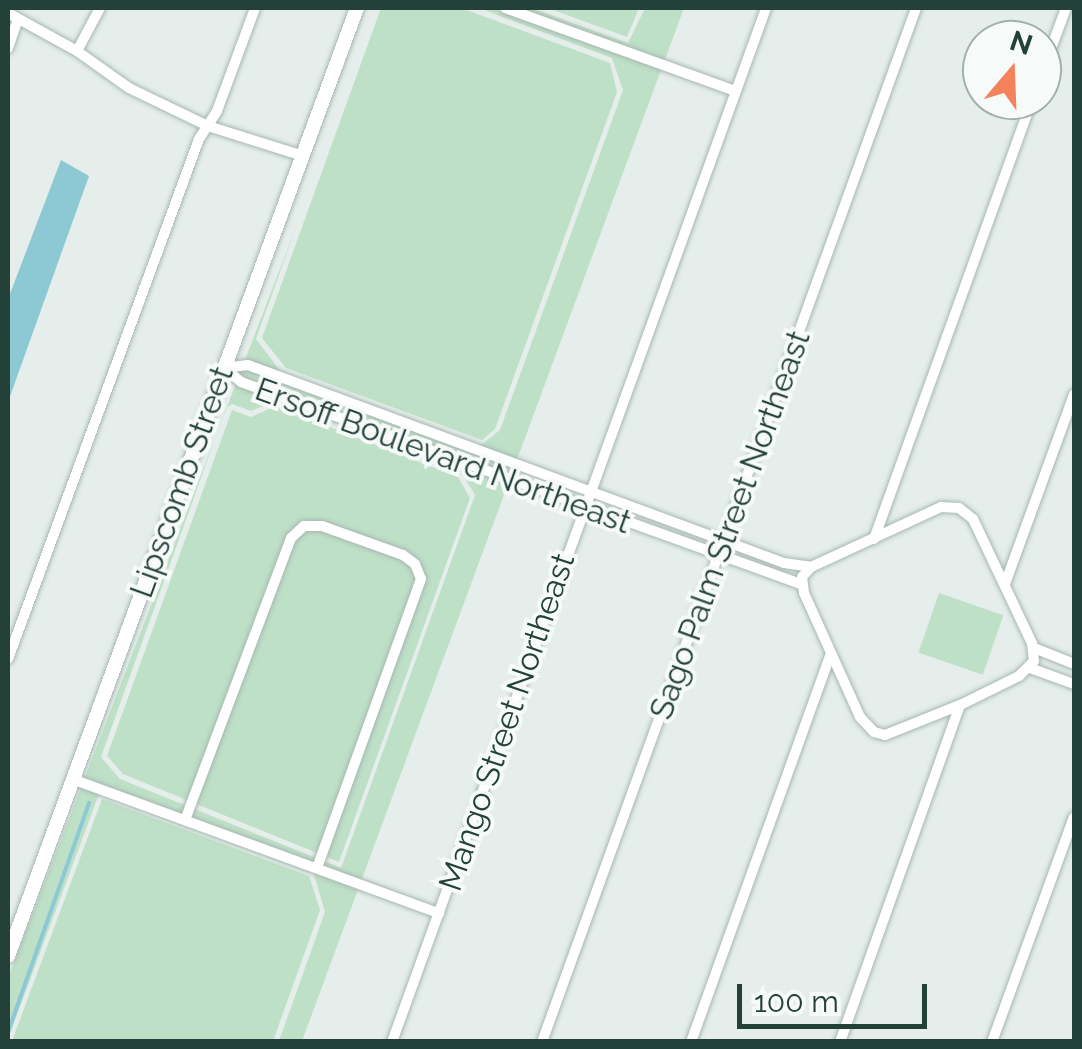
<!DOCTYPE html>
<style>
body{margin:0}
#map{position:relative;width:1082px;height:1049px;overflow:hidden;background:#e5eeea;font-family:Raleway,sans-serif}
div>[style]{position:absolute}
.green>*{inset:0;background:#bee0c7;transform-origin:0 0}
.water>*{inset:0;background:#8cc9d4}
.stream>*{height:4px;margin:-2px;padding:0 2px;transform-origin:2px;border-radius:2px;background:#8cc9d4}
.roads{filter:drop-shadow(0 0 2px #a7b7b1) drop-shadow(0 0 2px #a7b7b1)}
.street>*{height:10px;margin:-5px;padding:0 5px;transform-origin:5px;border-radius:5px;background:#fff}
.secondary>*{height:14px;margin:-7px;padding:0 7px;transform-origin:7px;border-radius:7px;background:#fff}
span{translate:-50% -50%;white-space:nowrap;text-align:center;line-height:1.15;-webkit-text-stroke:8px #f6faf8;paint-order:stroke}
.street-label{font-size:32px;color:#234139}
.frame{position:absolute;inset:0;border:10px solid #234139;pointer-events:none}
.north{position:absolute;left:962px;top:20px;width:100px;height:100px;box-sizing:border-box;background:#f6faf8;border:2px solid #a2b0ac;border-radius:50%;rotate:19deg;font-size:28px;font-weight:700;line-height:40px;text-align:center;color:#234139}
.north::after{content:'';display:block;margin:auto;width:35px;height:45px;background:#f4825d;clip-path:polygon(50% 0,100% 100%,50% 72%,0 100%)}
.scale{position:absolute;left:737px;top:984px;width:190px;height:45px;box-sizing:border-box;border:5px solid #234139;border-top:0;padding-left:12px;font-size:30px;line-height:35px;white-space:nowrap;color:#234139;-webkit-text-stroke:8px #f6faf8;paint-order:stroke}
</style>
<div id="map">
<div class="green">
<div style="clip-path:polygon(381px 8px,461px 8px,610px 63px,617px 92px,495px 429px,482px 440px,286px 368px,262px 338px)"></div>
<div style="clip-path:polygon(evenodd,479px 8px,531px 8px,628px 43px,645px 8px,684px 8px,302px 1041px,279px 1041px,325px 912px,313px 871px,99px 794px,8px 1039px,8px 978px,296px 227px,256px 339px,281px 372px,480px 446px,500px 430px,623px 90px,612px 58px,479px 8px,278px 400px,461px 472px,475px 495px,341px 868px,120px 779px,101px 757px,226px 408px,232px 404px,251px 411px,278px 400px)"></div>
<div style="clip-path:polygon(548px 8px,639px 8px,627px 37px)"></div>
<div style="clip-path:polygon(276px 406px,458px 477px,470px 498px,339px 862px,123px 774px,107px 756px,232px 410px,251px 417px)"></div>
<div style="left:939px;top:593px;width:68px;height:63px;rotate:19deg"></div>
<div style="clip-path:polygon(102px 799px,309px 876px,320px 910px,273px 1041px,12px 1041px)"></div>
</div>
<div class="water">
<div style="clip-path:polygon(61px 160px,89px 176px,8px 402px,8px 299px)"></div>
</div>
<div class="stream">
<div style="left:8px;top:1032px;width:243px;rotate:-70.5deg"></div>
</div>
<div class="roads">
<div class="street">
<div style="left:505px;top:8px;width:245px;rotate:19.8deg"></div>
<div style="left:8px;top:13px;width:79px;rotate:28.8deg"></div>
<div style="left:77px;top:51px;width:64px;rotate:35.4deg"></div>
<div style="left:129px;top:88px;width:88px;rotate:25.7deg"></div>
<div style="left:208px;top:126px;width:96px;rotate:17.5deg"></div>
<div style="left:8px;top:48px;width:31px;rotate:-71deg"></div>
<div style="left:77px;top:51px;width:49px;rotate:-61.9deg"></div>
<div style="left:1042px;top:73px;width:69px;rotate:-69.7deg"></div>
<div style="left:224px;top:368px;width:24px;rotate:-7deg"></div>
<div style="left:248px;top:365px;width:571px;rotate:20.27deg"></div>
<div style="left:784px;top:563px;width:27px;rotate:8deg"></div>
<div style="left:224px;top:368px;width:22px;rotate:39deg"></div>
<div style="left:241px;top:382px;width:595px;rotate:19.84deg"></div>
<div style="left:941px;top:507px;width:18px;rotate:3deg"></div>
<div style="left:959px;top:508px;width:18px;rotate:38deg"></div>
<div style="left:973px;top:519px;width:137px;rotate:64.6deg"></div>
<div style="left:1032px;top:643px;width:18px;rotate:84deg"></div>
<div style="left:1034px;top:661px;width:21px;rotate:135deg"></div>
<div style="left:1019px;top:676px;width:66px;rotate:153.8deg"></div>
<div style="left:960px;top:705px;width:81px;rotate:158.2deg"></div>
<div style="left:885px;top:735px;width:11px;rotate:-165deg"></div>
<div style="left:874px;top:732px;width:21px;rotate:-133deg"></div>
<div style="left:860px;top:717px;width:136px;rotate:-114.3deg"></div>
<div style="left:804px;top:593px;width:16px;rotate:-97deg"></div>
<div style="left:802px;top:577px;width:13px;rotate:-48deg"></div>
<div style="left:811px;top:567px;width:143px;rotate:-24.8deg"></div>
<div style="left:874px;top:539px;width:467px;rotate:-70.2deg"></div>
<div style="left:1005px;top:584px;width:202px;rotate:-70deg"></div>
<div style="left:1034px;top:648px;width:43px;rotate:21.8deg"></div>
<div style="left:8px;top:659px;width:554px;rotate:-69.83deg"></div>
<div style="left:199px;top:139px;width:33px;rotate:-57deg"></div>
<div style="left:217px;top:111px;width:110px;rotate:-69.7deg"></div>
<div style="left:1030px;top:668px;width:47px;rotate:20deg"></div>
<div style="left:72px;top:779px;width:391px;rotate:20.1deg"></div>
<div style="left:185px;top:820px;width:301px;rotate:-69.4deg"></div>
<div style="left:291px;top:538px;width:18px;rotate:-43deg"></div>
<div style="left:304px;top:526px;width:18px"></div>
<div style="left:322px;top:526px;width:86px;rotate:19.7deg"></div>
<div style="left:403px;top:555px;width:15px;rotate:37deg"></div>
<div style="left:415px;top:564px;width:16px;rotate:68deg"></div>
<div style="left:421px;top:579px;width:307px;rotate:109.8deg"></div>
<div style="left:392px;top:1042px;width:1100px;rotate:-70.11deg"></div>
<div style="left:542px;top:1042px;width:1100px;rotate:-70.11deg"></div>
<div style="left:691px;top:1042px;width:413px;rotate:-70.2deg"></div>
<div style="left:840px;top:1042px;width:358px;rotate:-70.4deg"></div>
<div style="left:992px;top:1042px;width:239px;rotate:-70deg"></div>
</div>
<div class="secondary">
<div style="left:8px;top:956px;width:1010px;rotate:-69.79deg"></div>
</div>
</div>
<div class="street-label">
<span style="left:443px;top:456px;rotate:20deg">Ersoff Boulevard Northeast</span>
<span style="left:182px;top:482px;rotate:-70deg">Lipscomb Street</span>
<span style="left:730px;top:525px;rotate:-70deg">Sago Palm Street Northeast</span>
<span style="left:507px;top:722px;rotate:-71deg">Mango Street Northeast</span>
</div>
<div class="frame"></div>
<div class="north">N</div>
<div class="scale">100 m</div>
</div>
